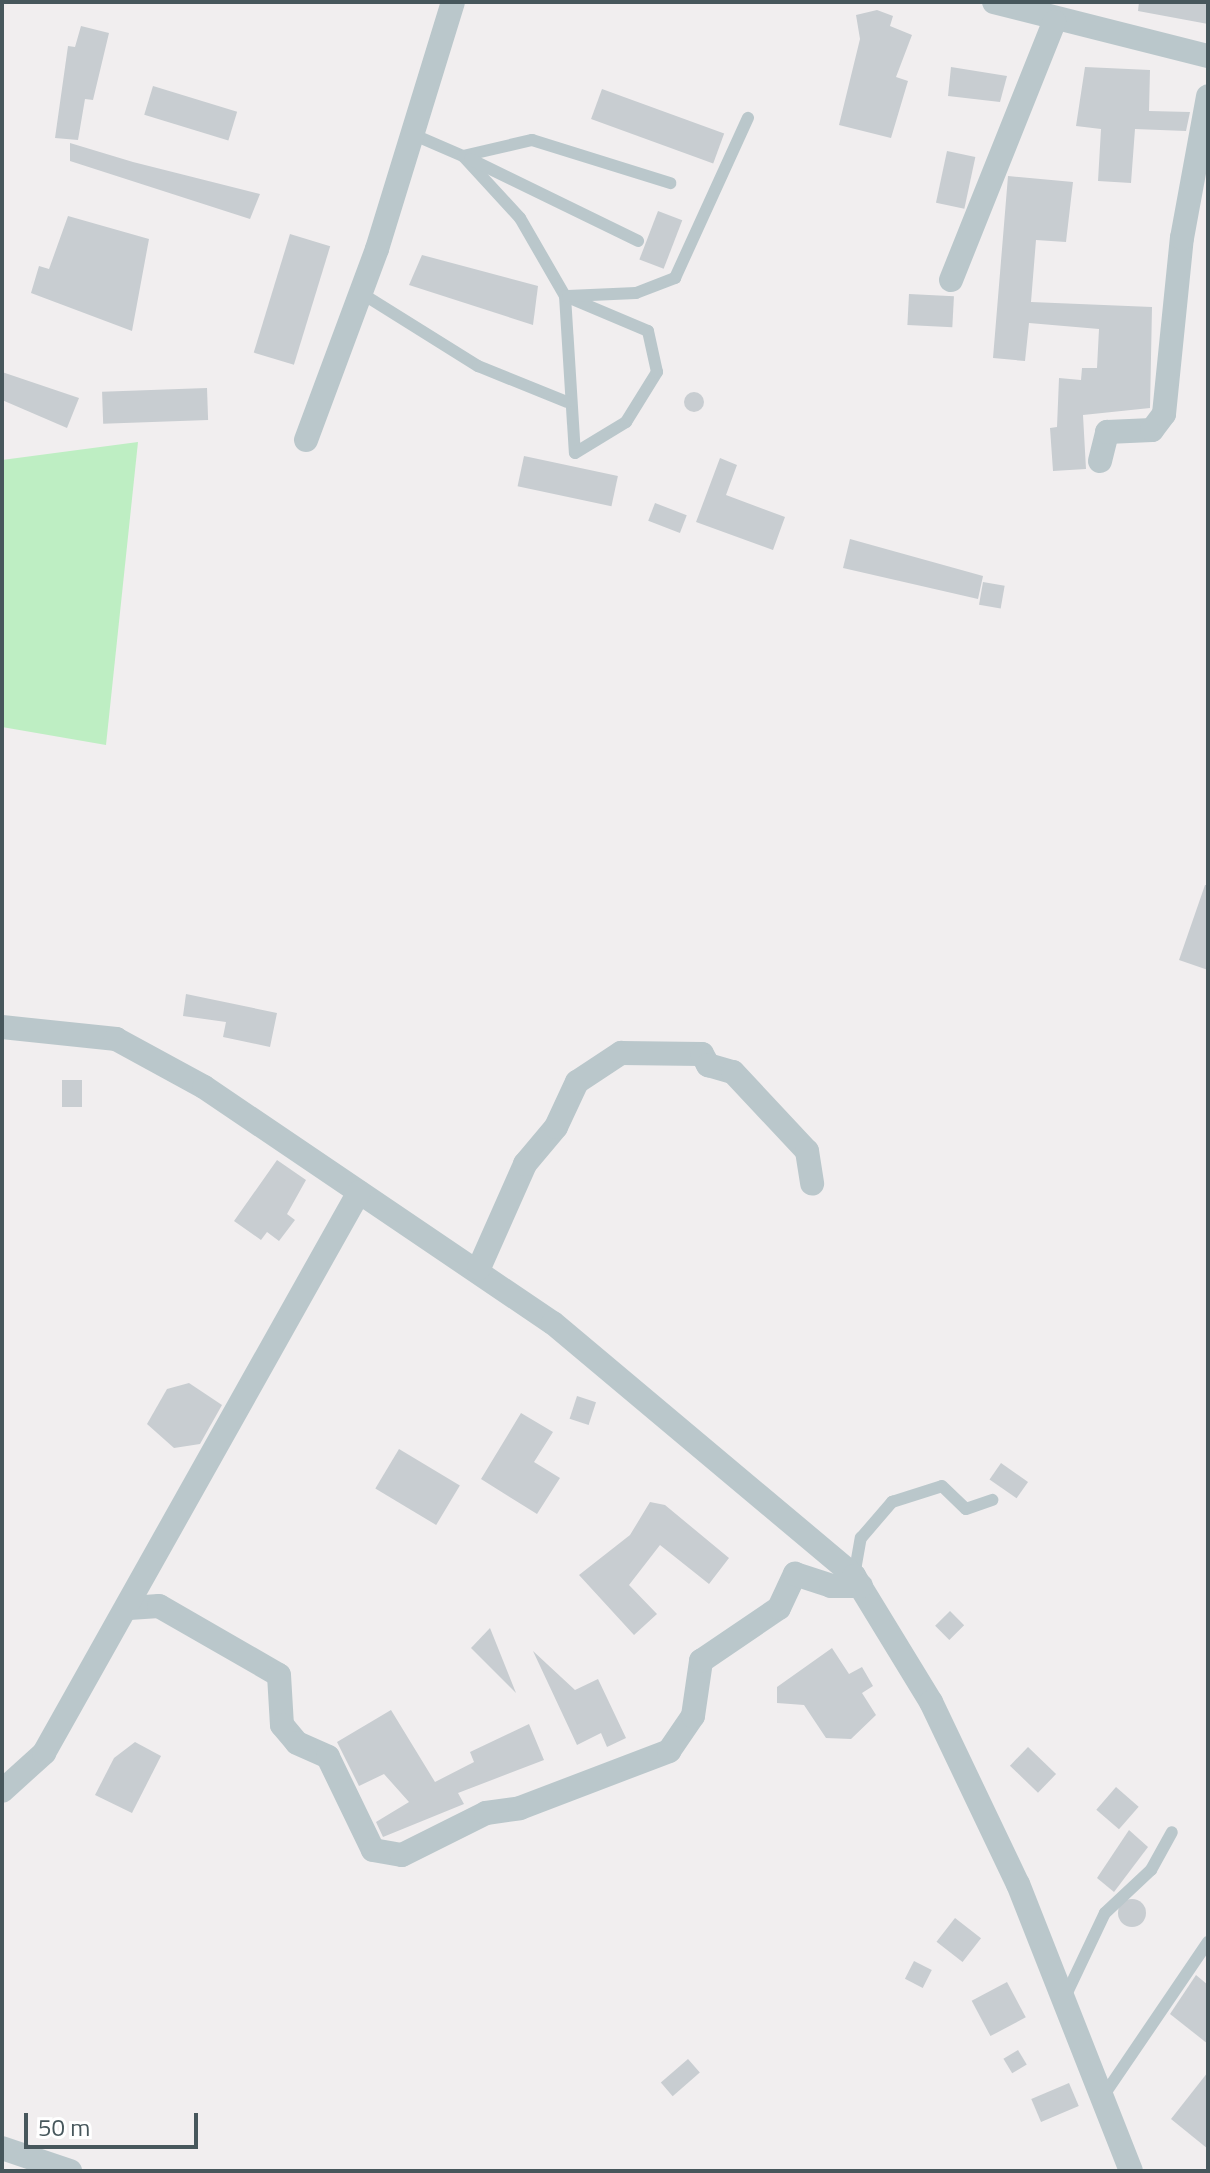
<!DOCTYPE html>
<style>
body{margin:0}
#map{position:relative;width:1210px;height:2173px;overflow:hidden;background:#f1eeef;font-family:"Titillium Web",sans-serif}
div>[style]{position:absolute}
.green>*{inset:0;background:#beeec3}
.building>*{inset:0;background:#c8cdd1;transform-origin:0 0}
.round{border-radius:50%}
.lane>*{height:12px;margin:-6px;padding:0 6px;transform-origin:6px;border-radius:6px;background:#bac7cb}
.street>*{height:24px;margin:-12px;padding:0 12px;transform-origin:12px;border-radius:12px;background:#bac7cb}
span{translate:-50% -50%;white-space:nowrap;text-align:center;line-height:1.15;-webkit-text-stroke:8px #fff;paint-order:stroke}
.frame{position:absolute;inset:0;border:4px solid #47575c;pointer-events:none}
.scale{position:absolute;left:24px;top:2113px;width:174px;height:36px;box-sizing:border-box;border:4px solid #47575c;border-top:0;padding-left:10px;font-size:24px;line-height:28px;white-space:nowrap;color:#47575c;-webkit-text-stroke:6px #fff;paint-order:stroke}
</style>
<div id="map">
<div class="green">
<div style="clip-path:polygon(138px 442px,106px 745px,2px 727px,2px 460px)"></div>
</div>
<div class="building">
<div style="clip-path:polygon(1139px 2px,1208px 2px,1208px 24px,1138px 11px)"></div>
<div style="clip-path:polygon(877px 10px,893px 16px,890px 26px,912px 35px,896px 77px,908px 81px,891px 138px,839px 125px,860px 39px,856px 15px)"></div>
<div style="clip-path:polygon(81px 26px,109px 33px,93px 100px,85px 99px,78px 140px,55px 138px,68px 46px,75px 47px)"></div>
<div style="clip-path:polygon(951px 67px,1007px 76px,1000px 102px,948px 96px)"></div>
<div style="clip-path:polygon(1085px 67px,1150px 70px,1149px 111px,1190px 112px,1186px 131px,1135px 129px,1131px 183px,1098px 181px,1101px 129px,1076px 126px)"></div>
<div style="left:153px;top:86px;width:88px;height:30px;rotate:17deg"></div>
<div style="left:602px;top:89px;width:130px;height:32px;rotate:20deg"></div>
<div style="clip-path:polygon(70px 143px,133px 162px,260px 194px,250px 219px,70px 161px)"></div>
<div style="left:947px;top:151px;width:29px;height:53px;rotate:12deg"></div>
<div style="clip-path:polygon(1008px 176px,1073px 182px,1066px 242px,1036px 240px,1031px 302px,1152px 307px,1150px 408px,1083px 415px,1086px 469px,1053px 471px,1050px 428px,1057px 427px,1059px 378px,1081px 380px,1082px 368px,1097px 368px,1099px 329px,1029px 323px,1025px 361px,993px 358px)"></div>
<div style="left:658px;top:211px;width:26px;height:52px;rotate:21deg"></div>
<div style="clip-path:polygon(68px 216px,149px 239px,132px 331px,31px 293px,39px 266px,49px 269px)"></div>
<div style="left:290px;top:234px;width:42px;height:124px;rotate:17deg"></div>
<div style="clip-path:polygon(422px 255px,538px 286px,533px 325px,409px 285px)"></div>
<div style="left:909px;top:294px;width:45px;height:31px;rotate:3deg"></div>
<div style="clip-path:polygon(2px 372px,79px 398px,67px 428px,2px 400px)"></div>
<div style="left:207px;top:388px;width:32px;height:105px;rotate:88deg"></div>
<div class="round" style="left:684px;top:392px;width:20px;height:20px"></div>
<div style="left:524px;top:456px;width:96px;height:31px;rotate:12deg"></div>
<div style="clip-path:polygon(720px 458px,737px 465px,726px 495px,785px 517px,773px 550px,696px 522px)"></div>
<div style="left:655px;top:503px;width:34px;height:19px;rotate:21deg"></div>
<div style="clip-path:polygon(850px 539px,983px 576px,978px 599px,843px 568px)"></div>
<div style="left:983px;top:582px;width:22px;height:23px;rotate:10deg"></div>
<div style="clip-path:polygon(1205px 885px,1208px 885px,1208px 970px,1179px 960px)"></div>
<div style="clip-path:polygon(186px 994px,277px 1013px,270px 1047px,223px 1037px,226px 1022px,183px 1016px)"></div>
<div style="left:62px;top:1080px;width:20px;height:27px"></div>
<div style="clip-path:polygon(277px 1160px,306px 1180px,287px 1214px,295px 1220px,279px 1241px,267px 1232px,261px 1240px,234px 1221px)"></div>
<div style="clip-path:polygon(189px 1383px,222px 1405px,200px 1444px,174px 1448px,147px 1424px,167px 1389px)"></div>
<div style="left:577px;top:1396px;width:20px;height:24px;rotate:18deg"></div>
<div style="clip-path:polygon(521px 1413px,553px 1432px,534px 1462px,560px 1478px,537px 1514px,481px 1479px)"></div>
<div style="left:399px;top:1449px;width:71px;height:46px;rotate:31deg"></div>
<div style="left:1001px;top:1463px;width:33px;height:20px;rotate:35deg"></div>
<div style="clip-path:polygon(650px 1502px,665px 1505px,729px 1558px,709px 1584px,660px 1545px,629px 1585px,657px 1614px,634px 1635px,579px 1575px,630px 1535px)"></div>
<div style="left:950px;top:1611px;width:20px;height:21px;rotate:45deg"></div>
<div style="clip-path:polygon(490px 1628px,516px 1693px,471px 1648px)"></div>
<div style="clip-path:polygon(832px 1648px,849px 1674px,862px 1667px,873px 1686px,862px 1693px,876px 1715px,851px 1739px,826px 1738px,804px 1705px,777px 1703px,777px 1687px)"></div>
<div style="clip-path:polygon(533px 1651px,575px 1690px,598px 1679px,626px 1738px,607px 1747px,601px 1733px,577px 1745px)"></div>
<div style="clip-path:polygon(391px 1710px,435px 1782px,474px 1762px,470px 1752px,529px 1724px,544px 1760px,458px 1793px,464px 1804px,383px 1837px,376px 1822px,409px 1802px,384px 1774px,359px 1786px,337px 1742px)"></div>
<div style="clip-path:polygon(135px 1742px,161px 1756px,132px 1813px,95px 1795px,114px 1758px)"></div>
<div style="left:1028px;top:1747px;width:39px;height:26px;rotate:44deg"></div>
<div style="left:1116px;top:1787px;width:30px;height:30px;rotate:41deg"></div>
<div style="clip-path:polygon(1129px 1830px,1148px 1847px,1114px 1892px,1097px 1878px)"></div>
<div class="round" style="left:1118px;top:1899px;width:28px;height:28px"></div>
<div style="left:955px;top:1918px;width:33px;height:30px;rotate:38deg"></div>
<div style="left:914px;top:1961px;width:20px;height:20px;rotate:27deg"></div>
<div style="clip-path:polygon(1196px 1975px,1208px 1985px,1208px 2044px,1170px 2014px)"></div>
<div style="left:1007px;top:1982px;width:40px;height:40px;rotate:62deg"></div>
<div style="left:1018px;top:2050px;width:17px;height:17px;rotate:59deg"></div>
<div style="left:688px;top:2059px;width:18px;height:36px;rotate:49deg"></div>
<div style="clip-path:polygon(1208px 2072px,1208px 2149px,1171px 2119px)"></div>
<div style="left:1069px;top:2083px;width:25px;height:41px;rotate:67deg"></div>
</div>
<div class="lane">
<div style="left:412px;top:134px;width:56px;rotate:23.3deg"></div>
<div style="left:463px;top:156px;width:84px;rotate:47.4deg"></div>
<div style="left:520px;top:218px;width:90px;rotate:60deg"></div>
<div style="left:565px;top:296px;width:157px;rotate:86.4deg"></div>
<div style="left:575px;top:453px;width:60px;rotate:-31.3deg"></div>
<div style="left:626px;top:422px;width:59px;rotate:-58.2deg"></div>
<div style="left:657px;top:372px;width:42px;rotate:-102.4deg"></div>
<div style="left:648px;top:331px;width:90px;rotate:-157.1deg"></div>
<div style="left:463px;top:156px;width:71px;rotate:-13.1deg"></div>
<div style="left:532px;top:140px;width:145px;rotate:17.3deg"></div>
<div style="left:470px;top:159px;width:187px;rotate:26deg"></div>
<div style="left:361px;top:293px;width:138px;rotate:32deg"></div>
<div style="left:478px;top:366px;width:96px;rotate:22deg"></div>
<div style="left:568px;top:296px;width:68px;rotate:-2.5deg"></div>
<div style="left:636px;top:293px;width:42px;rotate:-21deg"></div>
<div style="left:675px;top:278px;width:176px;rotate:-65.5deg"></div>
<div style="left:854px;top:1576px;width:39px;rotate:-80deg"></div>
<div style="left:861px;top:1538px;width:48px;rotate:-49.3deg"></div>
<div style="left:892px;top:1502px;width:52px;rotate:-17.7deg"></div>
<div style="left:942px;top:1486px;width:33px;rotate:44deg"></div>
<div style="left:966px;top:1509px;width:28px;rotate:-19deg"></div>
<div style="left:1066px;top:1995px;width:91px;rotate:-64.6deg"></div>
<div style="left:1105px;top:1913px;width:63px;rotate:-43.1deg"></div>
<div style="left:1151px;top:1870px;width:43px;rotate:-61.1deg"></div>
<div style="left:1104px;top:2095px;width:185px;rotate:-55.8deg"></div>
</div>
<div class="street">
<div style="left:994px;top:2px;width:221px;rotate:14.2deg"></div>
<div style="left:951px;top:280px;width:278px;rotate:-68.2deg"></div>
<div style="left:306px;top:440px;width:204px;rotate:-69.6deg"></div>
<div style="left:377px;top:249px;width:258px;rotate:-72.9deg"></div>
<div style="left:1100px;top:461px;width:30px;rotate:-76deg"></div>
<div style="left:1107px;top:432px;width:45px;rotate:-2.5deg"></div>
<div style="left:1152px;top:430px;width:20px;rotate:-53deg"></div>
<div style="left:1164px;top:414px;width:177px;rotate:-84.2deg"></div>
<div style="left:1182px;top:238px;width:144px;rotate:-79.6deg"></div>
<div style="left:2px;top:1027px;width:115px;rotate:6deg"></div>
<div style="left:116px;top:1039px;width:100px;rotate:28.6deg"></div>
<div style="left:204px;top:1087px;width:421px;rotate:34.1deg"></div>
<div style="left:553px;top:1323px;width:393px;rotate:40deg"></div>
<div style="left:854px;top:1576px;width:148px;rotate:58.6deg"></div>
<div style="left:931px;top:1702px;width:202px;rotate:64.5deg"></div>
<div style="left:1018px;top:1884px;width:308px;rotate:68.5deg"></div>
<div style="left:479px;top:1268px;width:114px;rotate:-66.1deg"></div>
<div style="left:525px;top:1164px;width:48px;rotate:-50deg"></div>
<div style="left:556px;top:1127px;width:50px;rotate:-65deg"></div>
<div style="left:577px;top:1082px;width:53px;rotate:-33.4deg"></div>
<div style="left:621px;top:1053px;width:81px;rotate:0.7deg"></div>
<div style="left:702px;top:1054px;width:13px;rotate:61deg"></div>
<div style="left:708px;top:1065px;width:26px;rotate:16deg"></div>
<div style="left:733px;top:1072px;width:108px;rotate:46.9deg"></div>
<div style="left:807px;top:1151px;width:33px;rotate:81deg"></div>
<div style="left:129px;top:1608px;width:30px;rotate:-4deg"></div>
<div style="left:159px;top:1606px;width:138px;rotate:29.9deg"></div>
<div style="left:279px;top:1675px;width:50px;rotate:86.6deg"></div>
<div style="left:282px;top:1725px;width:23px;rotate:50deg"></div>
<div style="left:297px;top:1743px;width:34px;rotate:24deg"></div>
<div style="left:328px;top:1757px;width:103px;rotate:64.2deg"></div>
<div style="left:373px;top:1850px;width:29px;rotate:10deg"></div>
<div style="left:402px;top:1855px;width:94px;rotate:-26.6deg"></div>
<div style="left:486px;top:1813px;width:34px;rotate:-8deg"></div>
<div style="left:520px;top:1808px;width:160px;rotate:-20.9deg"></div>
<div style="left:669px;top:1751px;width:42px;rotate:-55.6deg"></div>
<div style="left:693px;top:1716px;width:56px;rotate:-81.7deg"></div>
<div style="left:701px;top:1661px;width:94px;rotate:-34.2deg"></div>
<div style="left:779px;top:1608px;width:38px;rotate:-65deg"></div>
<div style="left:795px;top:1574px;width:38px;rotate:18deg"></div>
<div style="left:831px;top:1586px;width:30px"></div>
<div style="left:2px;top:1791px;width:57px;rotate:-42.1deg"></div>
<div style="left:44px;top:1753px;width:643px;rotate:-60.69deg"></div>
<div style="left:2px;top:2148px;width:72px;rotate:18.7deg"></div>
</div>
<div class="frame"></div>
<div class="scale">50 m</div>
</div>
